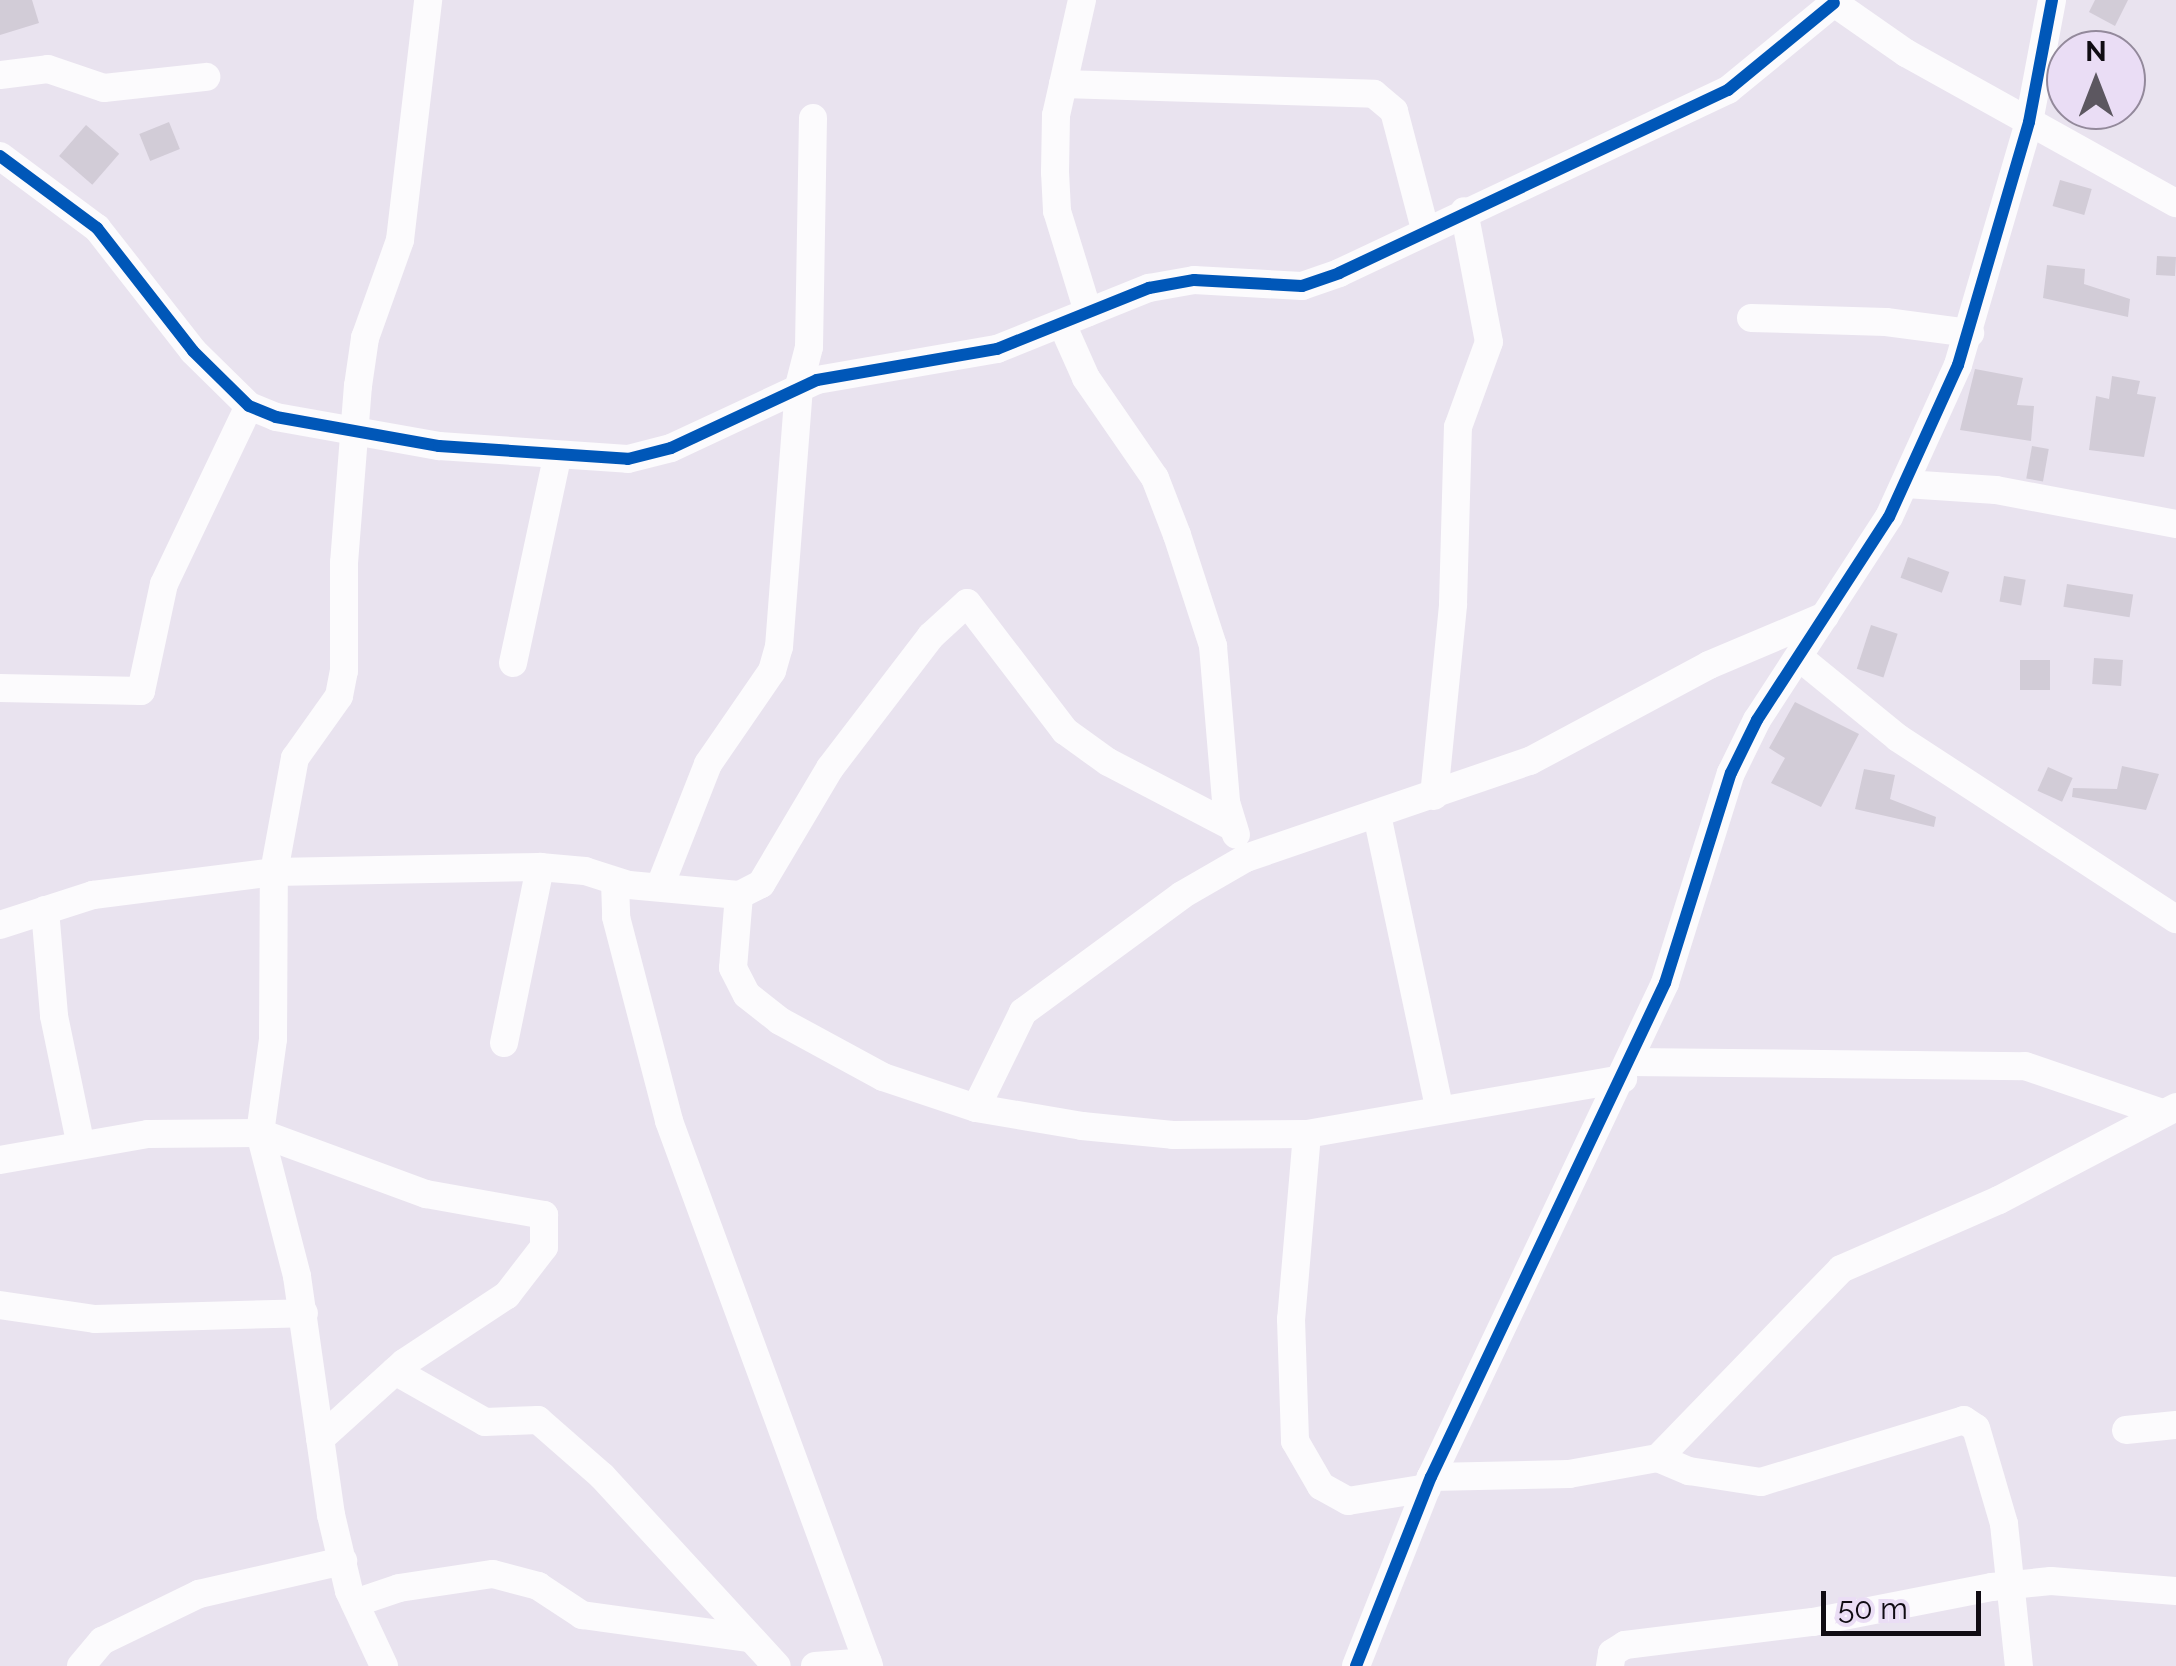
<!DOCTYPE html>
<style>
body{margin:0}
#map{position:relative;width:2176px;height:1666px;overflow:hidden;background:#e9e3ef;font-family:Raleway,sans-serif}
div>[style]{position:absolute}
.building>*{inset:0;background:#d2ccd7;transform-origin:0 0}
.minor>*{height:28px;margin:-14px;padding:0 14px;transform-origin:14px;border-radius:14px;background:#fcfbfd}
.cycleway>*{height:12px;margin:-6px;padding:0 6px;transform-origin:6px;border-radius:6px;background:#0057b8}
span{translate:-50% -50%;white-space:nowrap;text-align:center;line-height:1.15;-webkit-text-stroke:8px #eaddf5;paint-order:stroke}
.north{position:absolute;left:2046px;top:30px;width:100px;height:100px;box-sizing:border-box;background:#eaddf5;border:2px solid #93899b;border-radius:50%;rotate:0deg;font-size:28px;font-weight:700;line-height:40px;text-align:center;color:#100c13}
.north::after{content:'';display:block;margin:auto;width:35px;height:45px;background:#5c5760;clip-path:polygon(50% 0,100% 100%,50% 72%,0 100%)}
.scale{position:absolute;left:1821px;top:1591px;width:160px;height:45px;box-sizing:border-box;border:5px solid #100c13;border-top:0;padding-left:12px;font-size:30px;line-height:35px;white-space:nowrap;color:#100c13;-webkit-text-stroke:8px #eaddf5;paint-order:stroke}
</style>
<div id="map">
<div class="building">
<div style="clip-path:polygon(0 0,32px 0,39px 23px,0 35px)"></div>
<div style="clip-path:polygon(2095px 0,2128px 0,2115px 26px,2089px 12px)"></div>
<div style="left:169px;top:122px;width:29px;height:32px;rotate:68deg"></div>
<div style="left:86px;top:125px;width:44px;height:41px;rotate:41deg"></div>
<div style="left:2060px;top:180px;width:33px;height:27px;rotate:16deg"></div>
<div style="left:2157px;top:256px;width:19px;height:19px;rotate:3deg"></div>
<div style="clip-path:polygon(2047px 265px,2085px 269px,2084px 284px,2130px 299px,2128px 317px,2043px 298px)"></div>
<div style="clip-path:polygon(1975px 369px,2023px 378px,2017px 405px,2034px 406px,2031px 441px,1960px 430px)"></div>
<div style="clip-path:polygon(2112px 376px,2140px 381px,2137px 394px,2156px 397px,2144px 457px,2089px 450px,2096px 396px,2109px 399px)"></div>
<div style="left:2032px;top:446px;width:17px;height:33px;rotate:10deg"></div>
<div style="left:1908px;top:557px;width:44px;height:22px;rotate:20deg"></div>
<div style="left:2004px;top:576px;width:22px;height:26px;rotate:10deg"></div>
<div style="left:2067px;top:584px;width:67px;height:23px;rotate:9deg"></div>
<div style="left:1871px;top:625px;width:28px;height:46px;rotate:18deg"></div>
<div style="left:2094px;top:658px;width:29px;height:26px;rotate:4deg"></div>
<div style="left:2020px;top:660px;width:30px;height:30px"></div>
<div style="clip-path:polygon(1795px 702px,1859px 734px,1821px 807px,1771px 783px,1785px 758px,1769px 748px)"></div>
<div style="clip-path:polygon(2122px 766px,2159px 774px,2146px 810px,2072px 797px,2073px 788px,2117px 789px)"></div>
<div style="left:2048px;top:767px;width:27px;height:26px;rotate:24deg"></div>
<div style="clip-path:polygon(1864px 769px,1895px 775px,1890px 799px,1936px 817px,1934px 827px,1855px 809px)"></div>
</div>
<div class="minor">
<div style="left:1082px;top:0;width:118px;rotate:102.7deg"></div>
<div style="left:1056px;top:115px;width:57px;rotate:91deg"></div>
<div style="left:1055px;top:172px;width:39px;rotate:87deg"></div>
<div style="left:1057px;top:211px;width:106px;rotate:72.9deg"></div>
<div style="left:1830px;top:0;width:93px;rotate:34.9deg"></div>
<div style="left:1906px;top:53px;width:309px;rotate:29.1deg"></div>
<div style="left:0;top:75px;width:48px;rotate:-7.1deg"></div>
<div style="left:48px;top:69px;width:59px;rotate:18.7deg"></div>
<div style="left:104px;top:88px;width:103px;rotate:-6.2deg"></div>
<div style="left:1063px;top:84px;width:311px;rotate:1.8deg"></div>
<div style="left:1374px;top:94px;width:26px;rotate:40deg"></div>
<div style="left:1394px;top:111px;width:122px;rotate:75.3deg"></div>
<div style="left:0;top:156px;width:121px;rotate:36.6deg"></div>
<div style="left:97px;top:228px;width:156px;rotate:52deg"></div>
<div style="left:193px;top:351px;width:78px;rotate:44.5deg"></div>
<div style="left:249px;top:406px;width:29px;rotate:22deg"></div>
<div style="left:276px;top:417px;width:166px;rotate:10.1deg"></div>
<div style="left:439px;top:446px;width:189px;rotate:3.9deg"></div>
<div style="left:628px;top:459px;width:44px;rotate:-14.3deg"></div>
<div style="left:671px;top:448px;width:161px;rotate:-25deg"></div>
<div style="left:817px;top:380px;width:183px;rotate:-9.8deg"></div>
<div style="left:997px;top:349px;width:164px;rotate:-21.9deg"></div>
<div style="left:1149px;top:288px;width:46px;rotate:-10.1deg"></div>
<div style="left:1194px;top:280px;width:108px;rotate:3.2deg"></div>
<div style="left:1302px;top:286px;width:39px;rotate:-19deg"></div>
<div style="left:1339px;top:273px;width:430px;rotate:-25.2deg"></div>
<div style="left:1728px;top:90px;width:137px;rotate:-39.4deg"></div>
<div style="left:1751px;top:318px;width:135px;rotate:1.7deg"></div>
<div style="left:1886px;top:322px;width:85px;rotate:7.5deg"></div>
<div style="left:1062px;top:324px;width:59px;rotate:66deg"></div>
<div style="left:1086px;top:378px;width:121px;rotate:55.4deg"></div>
<div style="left:1155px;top:478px;width:61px;rotate:68.9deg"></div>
<div style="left:1177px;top:535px;width:117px;rotate:72deg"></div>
<div style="left:1213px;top:646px;width:157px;rotate:85.2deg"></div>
<div style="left:1226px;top:802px;width:34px;rotate:73deg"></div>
<div style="left:1906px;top:484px;width:90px;rotate:3.8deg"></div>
<div style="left:1996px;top:490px;width:183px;rotate:10.7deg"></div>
<div style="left:1800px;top:658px;width:127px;rotate:39.2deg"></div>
<div style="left:1898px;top:738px;width:332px;rotate:33.1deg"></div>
<div style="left:513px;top:663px;width:210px;rotate:-77.9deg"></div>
<div style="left:0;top:688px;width:141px;rotate:1.2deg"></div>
<div style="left:141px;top:691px;width:109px;rotate:-77.9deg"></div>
<div style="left:164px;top:584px;width:197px;rotate:-64.5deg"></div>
<div style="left:1434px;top:796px;width:193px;rotate:-84.3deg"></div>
<div style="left:1453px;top:604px;width:177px;rotate:-88.4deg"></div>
<div style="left:1458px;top:427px;width:90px;rotate:-70deg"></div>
<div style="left:1489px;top:342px;width:133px;rotate:-100.8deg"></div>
<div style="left:1377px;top:815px;width:299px;rotate:78deg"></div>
<div style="left:1233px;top:827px;width:141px;rotate:-152.5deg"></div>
<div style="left:1108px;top:762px;width:53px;rotate:-144.2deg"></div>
<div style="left:1065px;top:731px;width:161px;rotate:-127.4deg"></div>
<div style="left:967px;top:603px;width:49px;rotate:137.5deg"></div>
<div style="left:931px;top:636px;width:166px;rotate:127.4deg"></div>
<div style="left:830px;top:768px;width:135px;rotate:120.7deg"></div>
<div style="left:761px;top:884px;width:25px;rotate:153deg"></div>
<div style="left:739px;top:895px;width:73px;rotate:94.7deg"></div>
<div style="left:733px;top:968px;width:30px;rotate:63deg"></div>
<div style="left:747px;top:995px;width:42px;rotate:38.2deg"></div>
<div style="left:780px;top:1021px;width:117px;rotate:28.5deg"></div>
<div style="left:883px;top:1077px;width:98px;rotate:18.4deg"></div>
<div style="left:976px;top:1108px;width:108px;rotate:9.6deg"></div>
<div style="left:1082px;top:1126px;width:91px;rotate:5.6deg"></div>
<div style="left:1173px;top:1135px;width:134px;rotate:-0.4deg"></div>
<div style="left:1307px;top:1134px;width:321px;rotate:-9.9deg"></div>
<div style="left:615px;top:882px;width:35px;rotate:88deg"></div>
<div style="left:616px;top:917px;width:211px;rotate:75.4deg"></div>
<div style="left:669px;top:1121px;width:581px;rotate:69.85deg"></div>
<div style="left:660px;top:886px;width:131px;rotate:-68.5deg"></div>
<div style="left:708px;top:764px;width:113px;rotate:-55.5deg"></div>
<div style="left:772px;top:671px;width:25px;rotate:-74deg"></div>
<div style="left:779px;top:647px;width:262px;rotate:-85.6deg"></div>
<div style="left:799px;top:386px;width:40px;rotate:-75.6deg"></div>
<div style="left:809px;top:347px;width:229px;rotate:-89deg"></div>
<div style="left:45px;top:910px;width:106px;rotate:85.1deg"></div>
<div style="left:54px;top:1016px;width:129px;rotate:78.3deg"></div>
<div style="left:0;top:925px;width:98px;rotate:-17.9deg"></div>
<div style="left:93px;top:895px;width:182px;rotate:-7.2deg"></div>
<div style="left:274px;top:872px;width:266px;rotate:-1.1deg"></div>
<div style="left:540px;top:867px;width:45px;rotate:5.1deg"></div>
<div style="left:585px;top:871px;width:46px;rotate:17.7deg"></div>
<div style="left:629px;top:885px;width:110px;rotate:5.2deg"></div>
<div style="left:504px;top:1043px;width:180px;rotate:-78.4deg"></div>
<div style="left:1630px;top:1062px;width:395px;rotate:0.6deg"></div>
<div style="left:2025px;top:1066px;width:142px;rotate:18.9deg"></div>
<div style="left:976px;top:1108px;width:107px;rotate:-63.9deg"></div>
<div style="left:1023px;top:1012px;width:197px;rotate:-36.3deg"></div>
<div style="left:1182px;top:895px;width:74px;rotate:-30deg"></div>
<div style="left:1246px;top:858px;width:300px;rotate:-18.9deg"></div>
<div style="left:1530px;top:761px;width:203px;rotate:-28.2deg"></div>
<div style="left:1709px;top:665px;width:126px;rotate:-22.9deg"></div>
<div style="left:1307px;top:1134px;width:186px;rotate:94.9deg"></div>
<div style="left:1291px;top:1319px;width:122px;rotate:88.1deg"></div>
<div style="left:1295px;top:1441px;width:52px;rotate:60deg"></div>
<div style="left:1321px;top:1486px;width:31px;rotate:29deg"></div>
<div style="left:1348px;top:1501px;width:80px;rotate:-9.3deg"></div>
<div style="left:0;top:1160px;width:150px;rotate:-10deg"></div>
<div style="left:148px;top:1134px;width:112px;rotate:-0.5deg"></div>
<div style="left:260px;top:1133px;width:177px;rotate:20.2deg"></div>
<div style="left:426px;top:1194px;width:120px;rotate:10.1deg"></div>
<div style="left:544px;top:1215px;width:32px;rotate:90deg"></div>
<div style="left:544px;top:1247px;width:61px;rotate:127.6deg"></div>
<div style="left:507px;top:1295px;width:123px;rotate:146.6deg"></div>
<div style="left:404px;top:1363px;width:113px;rotate:137.9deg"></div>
<div style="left:0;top:1305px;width:96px;rotate:8.4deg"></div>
<div style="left:95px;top:1319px;width:209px;rotate:-1.6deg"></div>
<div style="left:395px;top:1371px;width:103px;rotate:29.5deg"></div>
<div style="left:485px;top:1422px;width:53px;rotate:-2.2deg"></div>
<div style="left:538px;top:1420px;width:85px;rotate:41.2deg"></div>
<div style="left:602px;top:1476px;width:258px;rotate:47.4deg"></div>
<div style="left:2126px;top:1430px;width:50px;rotate:-5.7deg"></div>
<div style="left:1658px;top:1458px;width:34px;rotate:23deg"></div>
<div style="left:1689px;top:1471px;width:73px;rotate:8.7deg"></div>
<div style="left:1761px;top:1482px;width:212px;rotate:-17deg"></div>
<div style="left:1964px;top:1420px;width:14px;rotate:34deg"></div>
<div style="left:1976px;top:1428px;width:100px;rotate:73.7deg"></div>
<div style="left:2004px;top:1524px;width:143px;rotate:84deg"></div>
<div style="left:1431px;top:1477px;width:138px;rotate:-1.2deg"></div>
<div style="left:1569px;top:1474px;width:90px;rotate:-10.2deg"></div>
<div style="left:1658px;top:1458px;width:263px;rotate:-45.9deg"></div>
<div style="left:1841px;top:1269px;width:172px;rotate:-23.6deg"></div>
<div style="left:1999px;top:1200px;width:200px;rotate:-27.7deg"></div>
<div style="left:355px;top:1603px;width:46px;rotate:-18.8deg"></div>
<div style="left:399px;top:1588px;width:95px;rotate:-8.5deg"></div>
<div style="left:493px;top:1574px;width:47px;rotate:14.9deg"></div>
<div style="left:538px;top:1586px;width:53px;rotate:33.4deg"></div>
<div style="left:582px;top:1615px;width:167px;rotate:7.9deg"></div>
<div style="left:81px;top:1666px;width:33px;rotate:-50deg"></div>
<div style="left:102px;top:1641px;width:108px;rotate:-25.9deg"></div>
<div style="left:199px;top:1594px;width:148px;rotate:-12.9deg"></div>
<div style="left:384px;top:1666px;width:83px;rotate:-115deg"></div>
<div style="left:349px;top:1591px;width:78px;rotate:-103.3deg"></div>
<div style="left:331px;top:1515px;width:241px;rotate:-98.1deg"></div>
<div style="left:297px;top:1276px;width:148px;rotate:-104.5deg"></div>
<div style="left:260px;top:1133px;width:95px;rotate:-82.1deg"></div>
<div style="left:273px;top:1039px;width:167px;rotate:-89.7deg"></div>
<div style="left:274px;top:872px;width:116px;rotate:-79.6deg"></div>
<div style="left:295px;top:758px;width:76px;rotate:-54.6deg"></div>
<div style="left:339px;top:696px;width:25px;rotate:-79deg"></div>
<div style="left:344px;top:671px;width:108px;rotate:-90deg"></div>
<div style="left:344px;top:563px;width:178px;rotate:-85.5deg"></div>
<div style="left:358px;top:386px;width:49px;rotate:-81.7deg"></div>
<div style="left:365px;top:338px;width:104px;rotate:-70.3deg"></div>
<div style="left:400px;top:240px;width:242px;rotate:-83.3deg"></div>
<div style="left:815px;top:1666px;width:53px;rotate:-4.3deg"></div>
<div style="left:1356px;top:1666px;width:203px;rotate:-68.4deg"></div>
<div style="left:1431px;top:1477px;width:547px;rotate:-64.65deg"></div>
<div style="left:1665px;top:983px;width:220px;rotate:-72.6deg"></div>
<div style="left:1731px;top:773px;width:59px;rotate:-63.9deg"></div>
<div style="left:1757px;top:720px;width:242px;rotate:-57deg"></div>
<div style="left:1889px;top:517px;width:167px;rotate:-65.6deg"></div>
<div style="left:1958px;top:365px;width:253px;rotate:-73.7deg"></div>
<div style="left:2029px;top:122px;width:124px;rotate:-79.3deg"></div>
<div style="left:1610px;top:1666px;width:13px;rotate:-81deg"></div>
<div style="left:1612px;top:1653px;width:15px;rotate:-32deg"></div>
<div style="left:1625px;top:1645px;width:189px;rotate:-7deg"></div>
<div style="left:1813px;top:1622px;width:182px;rotate:-11.1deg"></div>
<div style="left:1992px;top:1587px;width:59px;rotate:-5.8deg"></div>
<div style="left:2051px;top:1581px;width:125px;rotate:4.6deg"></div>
</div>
<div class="cycleway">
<div style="left:0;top:156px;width:121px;rotate:36.6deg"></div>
<div style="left:97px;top:228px;width:156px;rotate:52deg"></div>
<div style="left:193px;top:351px;width:78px;rotate:44.5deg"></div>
<div style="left:249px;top:406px;width:29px;rotate:22deg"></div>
<div style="left:276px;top:417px;width:166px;rotate:10.1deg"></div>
<div style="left:439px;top:446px;width:189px;rotate:3.9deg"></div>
<div style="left:628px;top:459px;width:44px;rotate:-14.3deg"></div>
<div style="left:671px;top:448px;width:161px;rotate:-25deg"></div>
<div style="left:817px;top:380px;width:183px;rotate:-9.8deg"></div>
<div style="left:997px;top:349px;width:164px;rotate:-21.9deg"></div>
<div style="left:1149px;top:288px;width:46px;rotate:-10.1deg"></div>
<div style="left:1194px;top:280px;width:108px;rotate:3.2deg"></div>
<div style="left:1302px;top:286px;width:39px;rotate:-19deg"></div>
<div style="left:1339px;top:273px;width:430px;rotate:-25.2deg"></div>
<div style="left:1728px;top:90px;width:137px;rotate:-39.4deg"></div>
<div style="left:1356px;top:1666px;width:203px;rotate:-68.4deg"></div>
<div style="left:1431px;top:1477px;width:547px;rotate:-64.65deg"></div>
<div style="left:1665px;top:983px;width:220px;rotate:-72.6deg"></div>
<div style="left:1731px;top:773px;width:59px;rotate:-63.9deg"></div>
<div style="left:1757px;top:720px;width:242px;rotate:-57deg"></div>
<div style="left:1889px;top:517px;width:167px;rotate:-65.6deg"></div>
<div style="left:1958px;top:365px;width:253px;rotate:-73.7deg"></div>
<div style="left:2029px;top:122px;width:124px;rotate:-79.3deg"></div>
</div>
<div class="north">N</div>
<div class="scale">50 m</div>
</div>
